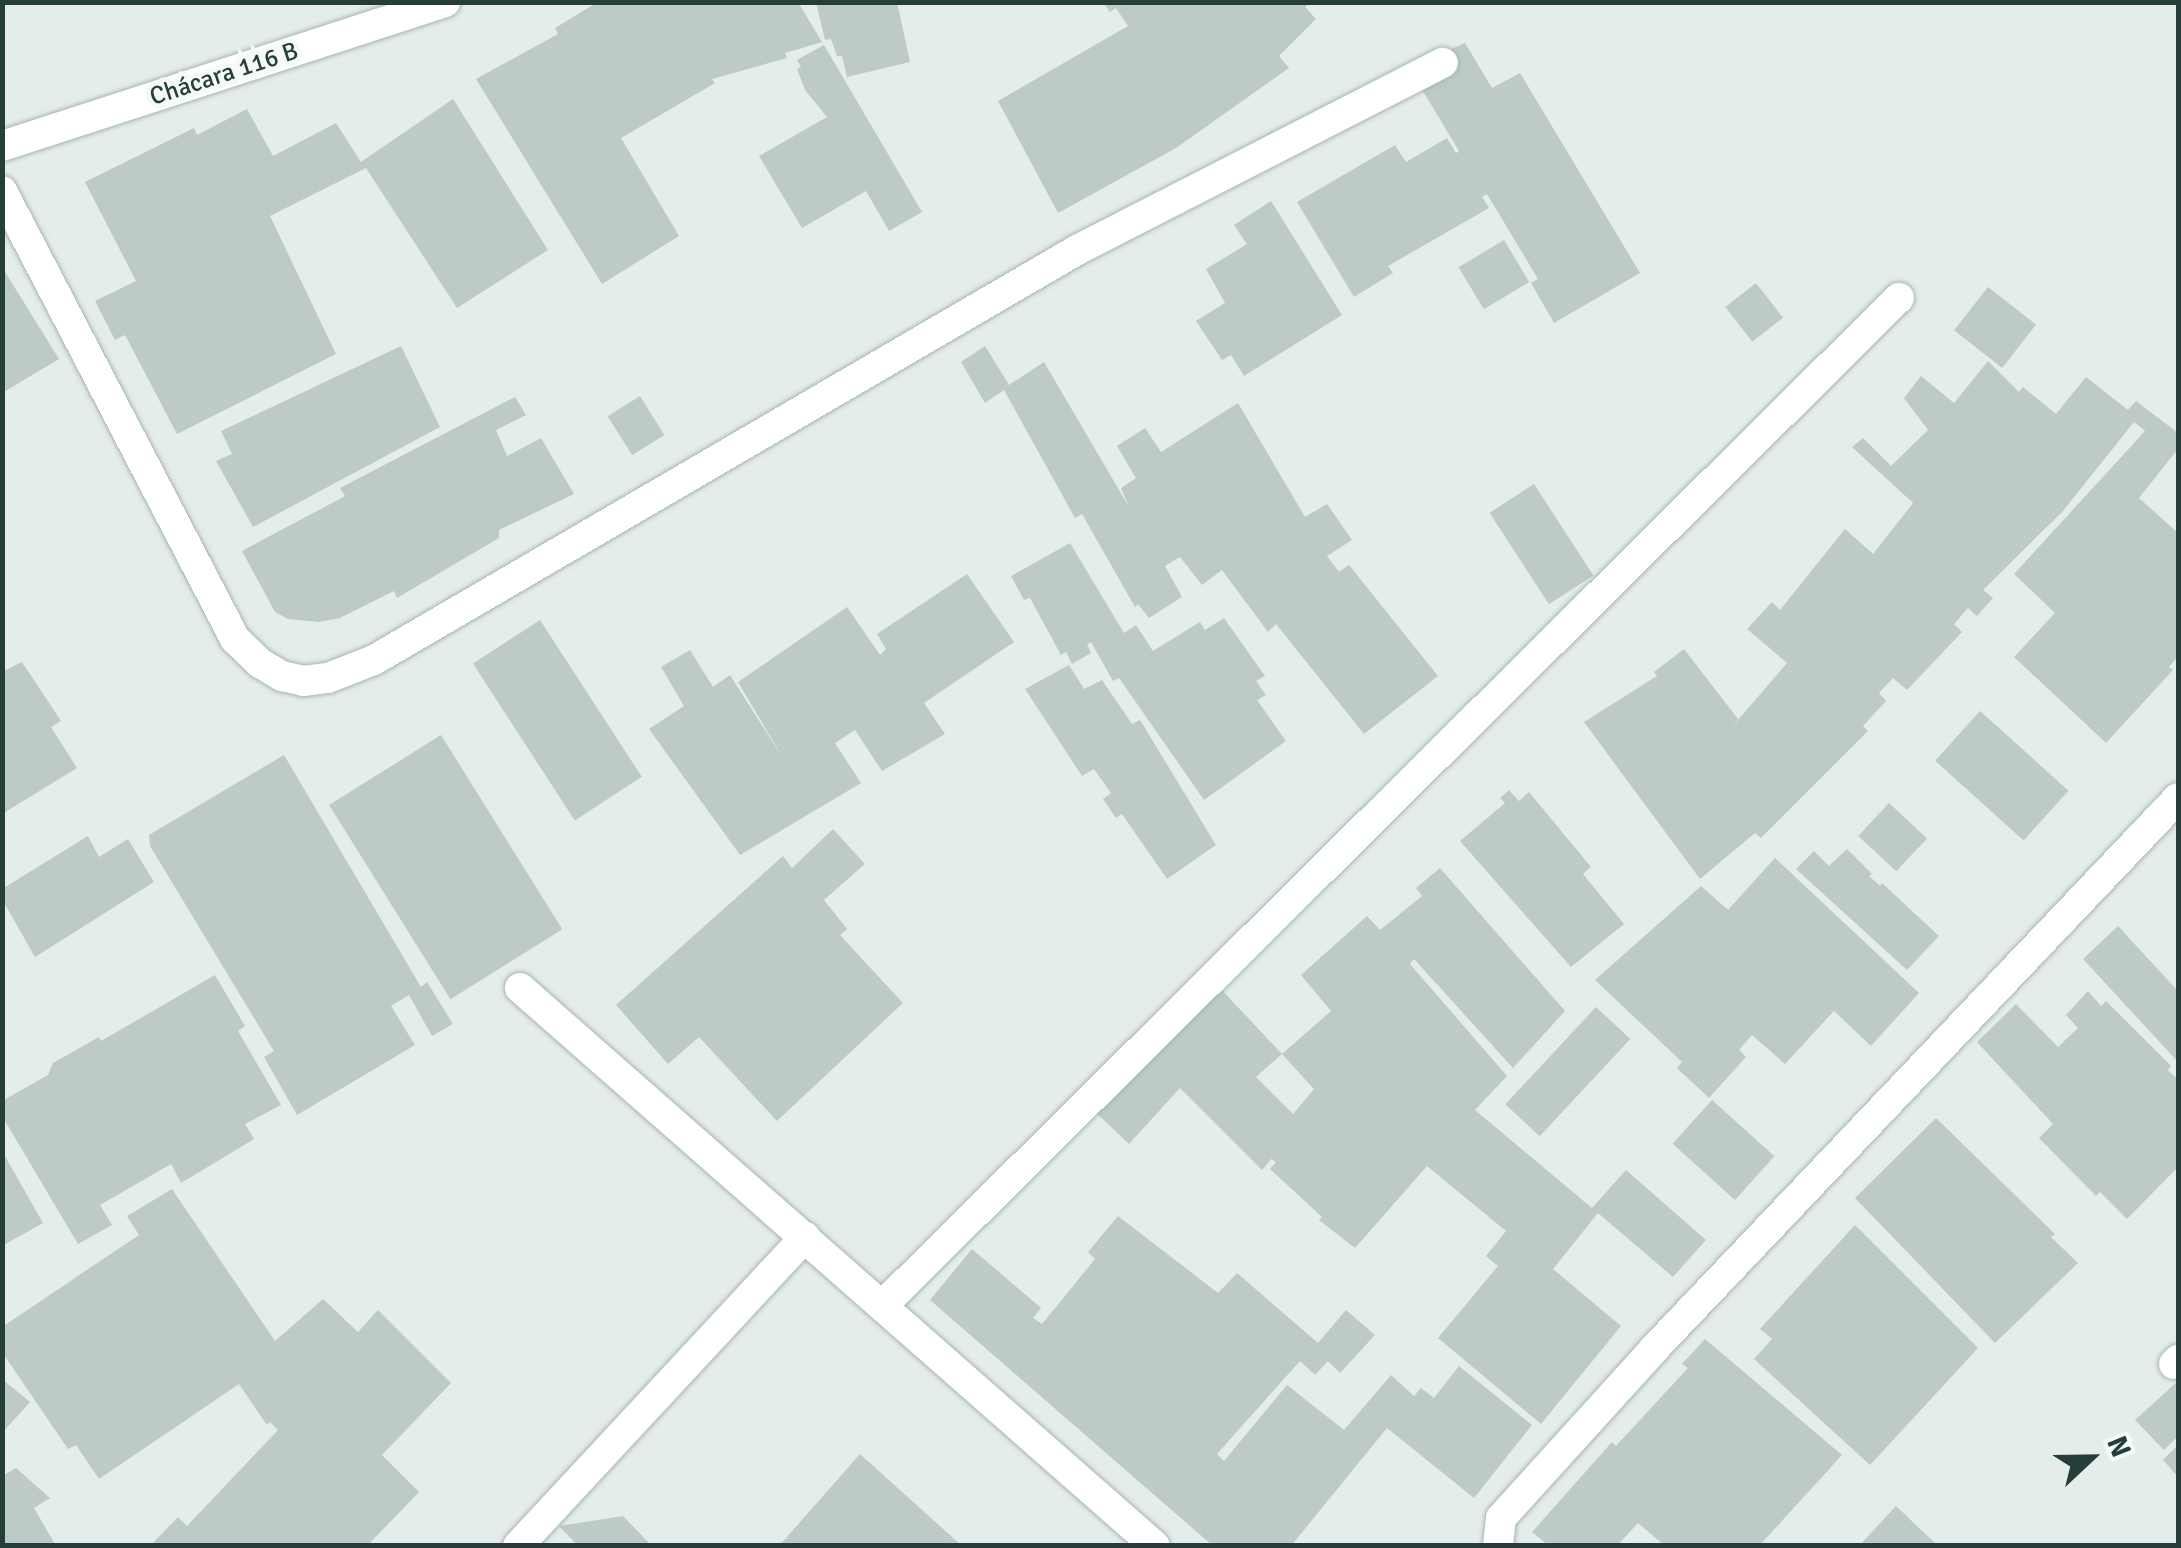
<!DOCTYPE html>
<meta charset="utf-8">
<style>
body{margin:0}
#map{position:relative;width:2181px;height:1548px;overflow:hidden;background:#e4edea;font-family:Signika,sans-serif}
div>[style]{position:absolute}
.building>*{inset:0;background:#bdcac6;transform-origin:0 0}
.roads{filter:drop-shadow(0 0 2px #a7b5b1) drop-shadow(0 0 2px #a7b5b1)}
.minor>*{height:30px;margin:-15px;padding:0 15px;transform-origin:15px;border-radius:15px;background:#fff}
span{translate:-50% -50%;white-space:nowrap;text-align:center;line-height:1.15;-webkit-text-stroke:10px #f5f9f7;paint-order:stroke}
.street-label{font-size:25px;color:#253e39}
.frame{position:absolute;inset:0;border:5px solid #253e39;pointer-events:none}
.north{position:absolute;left:2041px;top:1408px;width:100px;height:100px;-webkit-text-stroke:8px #f5f9f7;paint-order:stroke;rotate:68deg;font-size:28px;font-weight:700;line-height:40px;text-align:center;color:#253e39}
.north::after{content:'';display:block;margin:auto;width:35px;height:45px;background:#253e39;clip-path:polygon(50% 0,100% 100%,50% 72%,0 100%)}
</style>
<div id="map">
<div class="building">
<div style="clip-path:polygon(598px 2px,798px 2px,822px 42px,785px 53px,787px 58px,712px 79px,715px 83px,621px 138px,679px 236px,602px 284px,476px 79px,558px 34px,555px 28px)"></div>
<div style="clip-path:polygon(816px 2px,897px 2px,910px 62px,847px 77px,842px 56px,837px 56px,831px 39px,825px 40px)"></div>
<div style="clip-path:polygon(1103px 2px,1310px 2px,1305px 7px,1316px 19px,1279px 56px,1289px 68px,1176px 148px,1058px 213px,998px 101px,1128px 26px,1116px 8px,1110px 12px)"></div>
<div style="clip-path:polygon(1465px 43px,1492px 88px,1520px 73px,1640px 273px,1554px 323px,1531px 283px,1538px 279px,1487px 194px,1482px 197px,1489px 208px,1388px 266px,1393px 273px,1354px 297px,1297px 202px,1395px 145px,1406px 162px,1447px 138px,1456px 153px,1459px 151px,1418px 83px,1427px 60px)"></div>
<div style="clip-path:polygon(824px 45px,922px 212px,889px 231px,866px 191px,802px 228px,759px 156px,827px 117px,805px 90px,797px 69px,801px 67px,797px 60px)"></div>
<div style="clip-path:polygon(453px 99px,548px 250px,457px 308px,366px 168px,270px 216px,336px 354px,177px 434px,125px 335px,115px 340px,95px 301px,136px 281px,85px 182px,194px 128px,197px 135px,247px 109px,273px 156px,336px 123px,361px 162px)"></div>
<div style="clip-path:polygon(1271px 201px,1342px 315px,1244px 376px,1231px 355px,1222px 360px,1196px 321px,1225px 303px,1206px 269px,1247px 244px,1234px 225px)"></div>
<div style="left:1504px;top:240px;width:49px;height:53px;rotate:59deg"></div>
<div style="clip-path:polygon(2px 267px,59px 359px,2px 393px)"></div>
<div style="left:1756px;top:283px;width:44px;height:39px;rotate:52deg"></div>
<div style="left:1988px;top:287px;width:61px;height:55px;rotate:38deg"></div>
<div style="clip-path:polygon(401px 346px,440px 427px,253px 527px,216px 461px,232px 454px,221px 431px)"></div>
<div style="clip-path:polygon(985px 346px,1009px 385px,1044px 362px,1129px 507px,1121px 488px,1136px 478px,1117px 446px,1145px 428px,1161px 452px,1238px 403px,1305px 517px,1327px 504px,1352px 540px,1327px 556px,1339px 572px,1349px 565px,1438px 676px,1364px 734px,1276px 624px,1268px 632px,1222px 570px,1202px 585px,1180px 557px,1165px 566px,1134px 509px,1182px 597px,1149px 618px,1138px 604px,1135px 607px,1082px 514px,1075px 518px,1004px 390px,985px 403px,961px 362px)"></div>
<div style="clip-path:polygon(1988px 361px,2019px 392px,2023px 387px,2056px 414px,2086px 377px,2128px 410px,2136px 401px,2178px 433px,2178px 449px,2139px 498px,2178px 533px,2178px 656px,2169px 667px,2173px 670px,2106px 743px,2014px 657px,2055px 613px,2014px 574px,2145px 431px,2134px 422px,2063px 511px,1983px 590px,1993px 598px,1977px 616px,1968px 608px,1954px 624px,1962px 632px,1907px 690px,1893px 678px,1879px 693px,1886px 701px,1863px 726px,1868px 731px,1761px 838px,1755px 833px,1700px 879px,1584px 722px,1657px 676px,1654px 672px,1684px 649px,1738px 719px,1731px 728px,1787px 663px,1747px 629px,1772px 602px,1780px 610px,1845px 529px,1873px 554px,1913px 503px,1852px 447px,1863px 438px,1891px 466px,1928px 430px,1904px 398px,1921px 376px,1954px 403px)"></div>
<div style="left:640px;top:396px;width:46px;height:38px;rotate:58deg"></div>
<div style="clip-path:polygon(515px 397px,526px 415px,496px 430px,507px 456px,541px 438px,574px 494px,499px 530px,499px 538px,397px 598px,394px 591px,340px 618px,319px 622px,288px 619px,275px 612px,242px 551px,345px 496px,340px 488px)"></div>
<div style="left:1534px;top:484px;width:109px;height:53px;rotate:57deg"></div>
<div style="clip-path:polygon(1070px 543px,1124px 633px,1136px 625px,1153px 651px,1200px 622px,1205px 630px,1224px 618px,1265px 676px,1256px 681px,1266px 695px,1257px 700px,1286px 741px,1204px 800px,1119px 678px,1113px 681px,1091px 642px,1087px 645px,1091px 653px,1072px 664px,1066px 652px,1061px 655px,1030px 598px,1024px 600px,1011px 576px)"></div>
<div style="clip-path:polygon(967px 574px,1014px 642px,924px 703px,945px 734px,882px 771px,855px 730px,835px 743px,861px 783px,740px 855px,649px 729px,684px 706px,661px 667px,690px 650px,713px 687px,730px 675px,784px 760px,738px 682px,847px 607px,880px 655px,886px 649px,877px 634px)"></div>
<div style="left:540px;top:620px;width:187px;height:80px;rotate:57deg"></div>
<div style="clip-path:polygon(22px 662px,61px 721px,51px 727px,77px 768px,2px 814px,2px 672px)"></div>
<div style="clip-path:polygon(1069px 665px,1084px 689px,1102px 680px,1132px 724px,1140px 720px,1216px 845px,1167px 879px,1122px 814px,1116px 818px,1103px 799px,1111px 793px,1094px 769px,1082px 776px,1025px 689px)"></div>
<div style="left:1980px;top:711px;width:119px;height:67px;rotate:42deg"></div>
<div style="left:441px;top:735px;width:229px;height:132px;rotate:58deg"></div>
<div style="clip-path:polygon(284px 755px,421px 987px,427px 982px,453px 1024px,432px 1036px,409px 995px,391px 1006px,415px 1045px,297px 1115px,264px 1057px,274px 1051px,150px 846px,149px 835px)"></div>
<div style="clip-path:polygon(1509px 790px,1519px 801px,1529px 792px,1591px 867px,1583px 874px,1624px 924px,1571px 967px,1460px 841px,1505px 803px,1500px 798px)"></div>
<div style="left:1889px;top:803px;width:52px;height:45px;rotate:43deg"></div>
<div style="clip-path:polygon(833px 829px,865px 864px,824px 900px,847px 929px,840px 935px,903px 1003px,777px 1121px,699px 1037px,668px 1064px,616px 1005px,783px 856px,792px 868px)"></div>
<div style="clip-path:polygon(88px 836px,99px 857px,128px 839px,154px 882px,35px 957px,2px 899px,2px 889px)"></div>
<div style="clip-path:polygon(1847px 849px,1872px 874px,1869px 876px,1880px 886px,1882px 883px,1939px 936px,1907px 970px,1796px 869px,1814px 851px,1829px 866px)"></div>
<div style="clip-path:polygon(1775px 858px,1919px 993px,1871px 1046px,1834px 1011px,1785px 1064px,1752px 1035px,1739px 1050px,1746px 1057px,1709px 1098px,1677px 1068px,1682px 1062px,1595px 980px,1701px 886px,1728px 910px)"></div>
<div style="clip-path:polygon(1440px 868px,1565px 1011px,1513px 1068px,1414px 959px,1410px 964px,1507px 1076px,1475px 1110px,1592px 1208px,1626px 1170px,1706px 1240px,1673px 1277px,1598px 1213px,1553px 1269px,1621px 1326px,1541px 1424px,1438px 1338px,1498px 1266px,1486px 1256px,1506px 1231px,1427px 1166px,1355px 1248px,1319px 1220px,1322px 1217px,1270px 1169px,1276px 1162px,1271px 1159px,1262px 1170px,1180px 1088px,1129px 1144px,1090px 1107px,1218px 986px,1282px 1054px,1256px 1077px,1293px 1114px,1314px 1089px,1282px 1054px,1331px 1011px,1301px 975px,1367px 916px,1380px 930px,1422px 896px,1416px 888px)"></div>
<div style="clip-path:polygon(2118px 926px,2178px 991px,2178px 1062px,2083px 959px)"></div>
<div style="clip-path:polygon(215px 975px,245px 1026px,238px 1031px,281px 1105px,245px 1124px,254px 1139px,181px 1183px,171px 1164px,100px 1205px,112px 1225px,78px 1244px,2px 1116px,2px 1101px,48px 1075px,53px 1063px,99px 1037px,101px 1041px)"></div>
<div style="clip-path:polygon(2088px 991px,2101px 1006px,2106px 1001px,2171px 1066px,2168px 1070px,2178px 1080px,2178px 1167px,2127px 1219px,2100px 1192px,2096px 1196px,2039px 1138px,2053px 1124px,1977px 1042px,2016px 1004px,2058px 1047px,2078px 1028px,2066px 1015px)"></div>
<div style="left:1596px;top:1007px;width:47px;height:133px;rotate:43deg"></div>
<div style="left:1712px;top:1100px;width:84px;height:59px;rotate:42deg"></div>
<div style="clip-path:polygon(1936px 1118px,2055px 1234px,2051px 1237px,2078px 1263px,1995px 1343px,1855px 1198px)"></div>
<div style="clip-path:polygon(2px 1151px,43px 1223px,2px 1246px)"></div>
<div style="clip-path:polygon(172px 1189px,275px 1341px,323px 1299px,358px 1332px,378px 1310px,451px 1383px,382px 1455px,419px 1492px,367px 1546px,150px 1546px,178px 1517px,187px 1526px,278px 1430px,270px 1422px,267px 1425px,239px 1384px,99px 1479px,76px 1445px,68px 1449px,2px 1352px,2px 1327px,139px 1235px,127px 1216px)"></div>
<div style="clip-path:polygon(1118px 1216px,1218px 1293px,1237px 1273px,1318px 1343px,1346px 1310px,1375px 1335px,1340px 1373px,1328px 1361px,1315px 1375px,1300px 1361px,1217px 1454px,1224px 1461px,1287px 1385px,1344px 1430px,1391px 1375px,1414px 1396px,1421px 1388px,1434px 1398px,1459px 1366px,1532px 1425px,1474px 1498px,1387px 1428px,1291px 1546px,1213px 1546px,930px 1300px,972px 1249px,1041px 1308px,1033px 1318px,1042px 1324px,1095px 1259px,1088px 1252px)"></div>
<div style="clip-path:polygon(1855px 1225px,1978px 1348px,1870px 1465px,1754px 1359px,1772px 1339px,1760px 1329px)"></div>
<div style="clip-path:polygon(1705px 1339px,1842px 1455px,1759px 1546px,1665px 1546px,1638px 1523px,1617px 1546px,1549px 1546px,1532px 1532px,1612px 1442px,1616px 1446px,1688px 1368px,1682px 1364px)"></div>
<div style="clip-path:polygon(2px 1379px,30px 1402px,2px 1433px)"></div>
<div style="clip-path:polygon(2178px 1381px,2178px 1436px,2164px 1450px,2135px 1420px)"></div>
<div style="clip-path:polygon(2178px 1445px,2178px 1477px,2163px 1460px)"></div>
<div style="clip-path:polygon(860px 1454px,962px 1546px,779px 1546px)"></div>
<div style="clip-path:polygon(16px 1468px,50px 1498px,34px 1508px,56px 1546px,2px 1546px,2px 1476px)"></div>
<div style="clip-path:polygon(1896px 1506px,1938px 1546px,1859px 1546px)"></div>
<div style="clip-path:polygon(623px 1516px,652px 1546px,578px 1546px,559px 1526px)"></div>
</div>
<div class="roads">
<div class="minor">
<div style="left:2px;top:146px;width:466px;rotate:-18deg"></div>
<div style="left:2px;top:191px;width:505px;rotate:62.52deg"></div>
<div style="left:235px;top:639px;width:35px;rotate:44deg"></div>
<div style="left:260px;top:663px;width:26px;rotate:31deg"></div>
<div style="left:282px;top:676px;width:22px;rotate:13deg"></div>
<div style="left:303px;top:681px;width:25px;rotate:-7deg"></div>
<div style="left:328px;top:678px;width:49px;rotate:-21.4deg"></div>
<div style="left:374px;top:660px;width:814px;rotate:-30.25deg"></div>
<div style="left:1077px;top:250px;width:411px;rotate:-27.1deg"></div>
<div style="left:520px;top:988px;width:845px;rotate:41.31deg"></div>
<div style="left:882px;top:1306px;width:1432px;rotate:-44.75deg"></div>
<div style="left:2174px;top:1364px;width:6px;rotate:-45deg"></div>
<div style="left:518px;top:1546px;width:422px;rotate:-47.1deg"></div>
<div style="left:1498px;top:1546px;width:28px;rotate:-84deg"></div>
<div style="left:1501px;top:1518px;width:228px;rotate:-47.8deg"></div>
<div style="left:1654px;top:1349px;width:760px;rotate:-46.44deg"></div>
</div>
</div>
<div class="street-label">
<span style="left:224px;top:74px;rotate:-18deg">Chácara 116 B</span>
</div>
<div class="frame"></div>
<div class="north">N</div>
</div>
